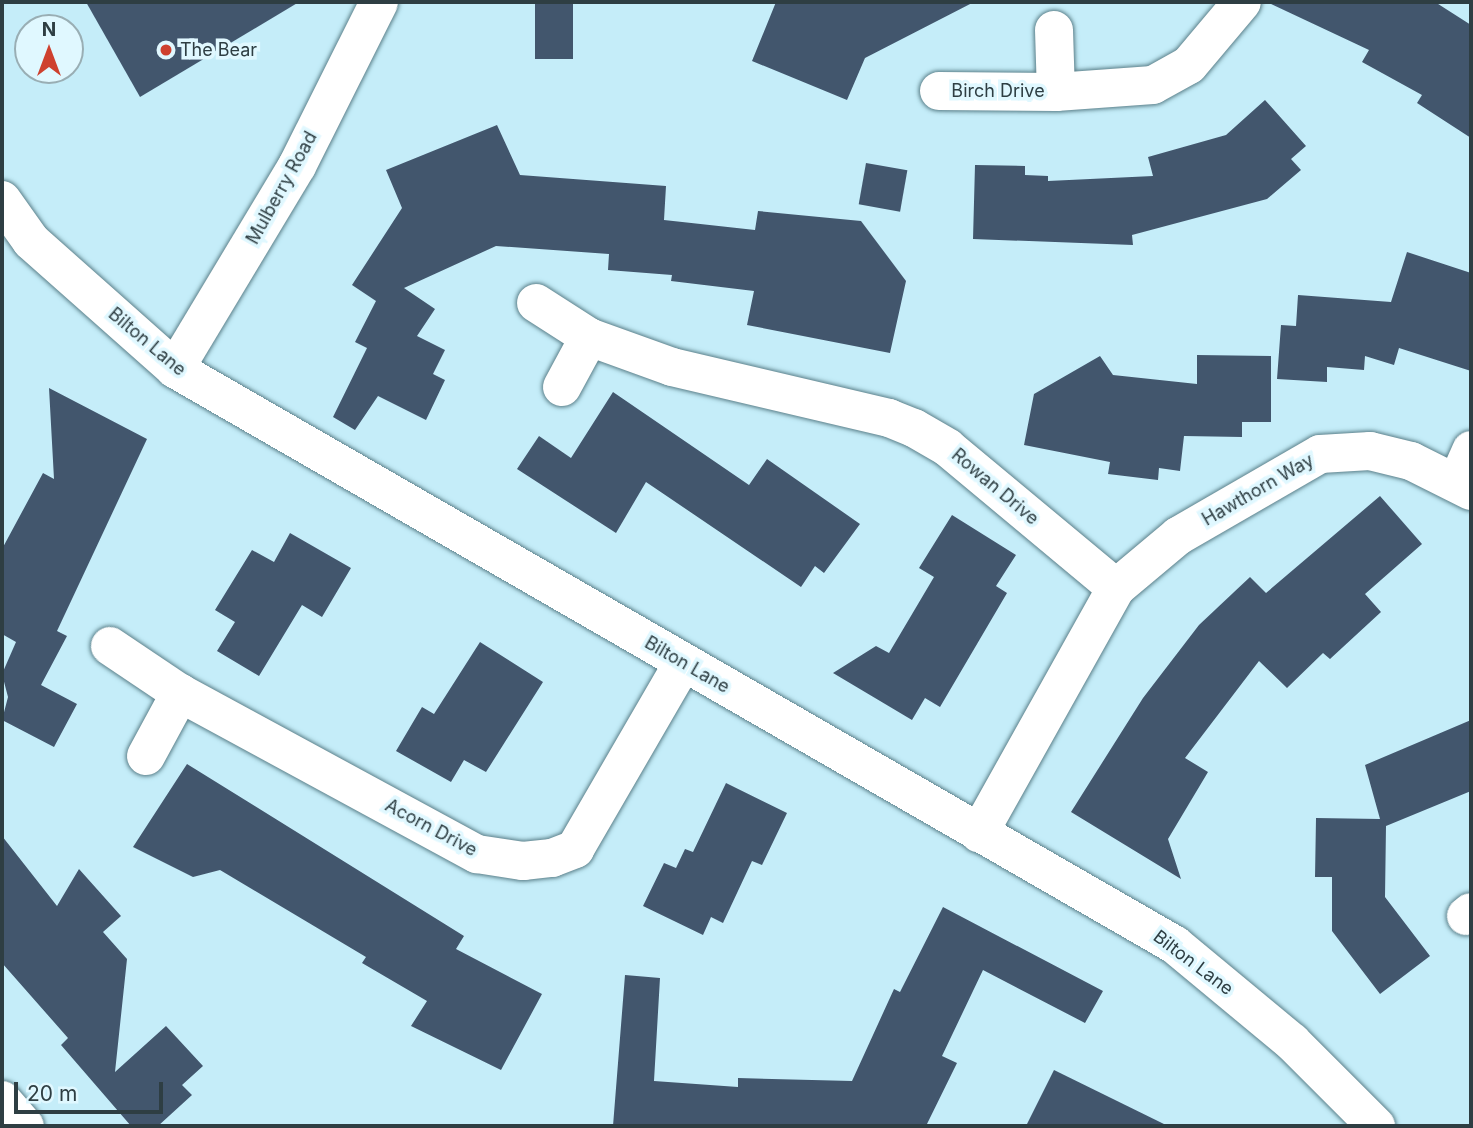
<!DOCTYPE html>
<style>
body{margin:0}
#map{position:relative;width:1473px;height:1128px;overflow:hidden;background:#c5edf9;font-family:Inter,sans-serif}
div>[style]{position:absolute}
.building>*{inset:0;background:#42566d;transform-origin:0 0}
.roads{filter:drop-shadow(0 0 2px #5b808a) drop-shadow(0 0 2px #5b808a)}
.minor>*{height:38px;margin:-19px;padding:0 19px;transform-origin:19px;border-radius:19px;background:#fff}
.dots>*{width:19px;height:19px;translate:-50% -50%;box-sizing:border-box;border:4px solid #e0f8ff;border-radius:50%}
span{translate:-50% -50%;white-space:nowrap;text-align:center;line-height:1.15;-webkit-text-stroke:7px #e0f8ff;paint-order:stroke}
.poi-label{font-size:18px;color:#2e3e43}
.left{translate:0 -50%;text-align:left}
.street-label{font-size:18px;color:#2e3e43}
.frame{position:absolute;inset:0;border:4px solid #2e3e43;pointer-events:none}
.north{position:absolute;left:14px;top:14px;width:70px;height:70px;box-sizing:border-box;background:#e0f8ff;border:2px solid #99aeb4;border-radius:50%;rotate:0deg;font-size:19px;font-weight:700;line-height:28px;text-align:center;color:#2e3e43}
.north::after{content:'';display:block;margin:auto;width:24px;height:32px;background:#ce412f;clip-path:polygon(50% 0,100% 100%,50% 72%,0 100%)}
.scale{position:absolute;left:14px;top:1082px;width:149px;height:32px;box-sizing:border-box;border:4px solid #2e3e43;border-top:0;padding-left:9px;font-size:21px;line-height:24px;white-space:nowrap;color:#2e3e43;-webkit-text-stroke:5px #e0f8ff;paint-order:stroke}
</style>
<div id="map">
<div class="building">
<div style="clip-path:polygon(86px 2px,299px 2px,140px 97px)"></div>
<div style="left:535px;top:2px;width:38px;height:57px"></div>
<div style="clip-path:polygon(776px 2px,974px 2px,865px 58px,847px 100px,752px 61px)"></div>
<div style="clip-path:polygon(1267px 2px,1435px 2px,1471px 25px,1471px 138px,1417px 103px,1422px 95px,1362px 62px,1369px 50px)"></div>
<div style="clip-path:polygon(1265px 100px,1306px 146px,1291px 159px,1301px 170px,1267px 199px,1132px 235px,1133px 245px,973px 239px,975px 165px,1025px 166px,1025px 175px,1048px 176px,1048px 181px,1153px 176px,1148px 157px,1226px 135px)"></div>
<div style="clip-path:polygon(497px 125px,520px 175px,666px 186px,664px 220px,755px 230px,758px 211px,861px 221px,906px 281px,890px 353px,747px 325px,754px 291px,671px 281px,672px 275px,608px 270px,609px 254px,496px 246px,404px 288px,435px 309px,417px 336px,445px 350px,433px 374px,445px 380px,426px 420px,378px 396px,355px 430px,333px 417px,367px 348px,355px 342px,376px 301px,352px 285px,402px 208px,386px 170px)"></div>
<div style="left:866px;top:163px;width:42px;height:42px;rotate:10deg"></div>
<div style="clip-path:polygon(1407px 252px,1471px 273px,1471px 371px,1399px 348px,1394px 365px,1365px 356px,1364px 370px,1327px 367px,1327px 382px,1277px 379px,1281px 325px,1296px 326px,1298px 295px,1391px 302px)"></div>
<div style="clip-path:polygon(1197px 355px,1271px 356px,1271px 422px,1242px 422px,1242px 437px,1184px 436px,1180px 471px,1159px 468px,1158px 480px,1108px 474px,1110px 462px,1024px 445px,1034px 394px,1100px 356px,1113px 375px,1197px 384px)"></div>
<div style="clip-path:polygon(49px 388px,147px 439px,57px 631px,67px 636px,41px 685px,77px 704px,54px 747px,2px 720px,8px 697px,2px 674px,16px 642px,2px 634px,2px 549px,43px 473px,54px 479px)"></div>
<div style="clip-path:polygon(613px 392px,749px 485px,767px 459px,860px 524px,824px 573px,815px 566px,801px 587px,646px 482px,616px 533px,517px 469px,539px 436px,571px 458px)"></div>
<div style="clip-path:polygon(1380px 496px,1422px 544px,1365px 594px,1381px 612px,1330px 659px,1323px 653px,1287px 688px,1259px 661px,1185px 758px,1208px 772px,1168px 839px,1181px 879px,1071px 812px,1143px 698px,1199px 625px,1250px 577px,1266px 593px)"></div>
<div style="clip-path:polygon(952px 515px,1016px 555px,996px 586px,1007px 593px,940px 707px,925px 698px,912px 720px,833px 673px,876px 646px,889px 653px,934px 577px,919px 568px)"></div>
<div style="clip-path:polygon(290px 533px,351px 568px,322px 617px,302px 605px,259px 676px,217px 651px,235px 622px,215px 610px,252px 550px,274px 562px)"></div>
<div style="clip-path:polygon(480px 642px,543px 682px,486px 772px,464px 760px,451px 782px,396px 751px,422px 707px,434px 714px)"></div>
<div style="clip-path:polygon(1471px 720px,1471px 791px,1386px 826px,1385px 897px,1430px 956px,1380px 994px,1332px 931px,1332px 877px,1315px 877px,1316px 818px,1380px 819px,1365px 765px)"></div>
<div style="clip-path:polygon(187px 764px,464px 936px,456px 949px,542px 994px,501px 1070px,411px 1026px,427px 1001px,362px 963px,366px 957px,220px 870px,193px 877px,133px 847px)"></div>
<div style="clip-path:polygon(726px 783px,787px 813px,762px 865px,752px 861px,723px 923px,711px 917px,703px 935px,643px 906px,664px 863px,676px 868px,685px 849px,693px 852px)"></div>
<div style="clip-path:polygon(2px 836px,57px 906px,79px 869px,121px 916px,103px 932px,127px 959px,115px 1072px,166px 1026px,203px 1066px,182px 1085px,192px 1095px,158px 1126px,131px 1126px,61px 1045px,68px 1038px,2px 963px)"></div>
<div style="clip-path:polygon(943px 907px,1103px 991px,1085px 1023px,983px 970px,942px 1056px,957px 1063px,926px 1126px,613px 1126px,625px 975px,660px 978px,654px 1081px,738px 1087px,738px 1078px,852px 1081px,894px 989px,900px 992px)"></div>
<div style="clip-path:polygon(1054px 1070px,1168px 1126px,1026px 1126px)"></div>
</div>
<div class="roads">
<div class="minor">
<div style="left:1054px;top:30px;width:62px;rotate:88.2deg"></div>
<div style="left:939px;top:91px;width:117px;rotate:0.5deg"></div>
<div style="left:1056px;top:92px;width:97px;rotate:-4.1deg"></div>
<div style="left:1153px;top:85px;width:41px;rotate:-29.1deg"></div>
<div style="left:1189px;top:65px;width:82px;rotate:-49.9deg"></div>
<div style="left:2px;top:200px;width:50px;rotate:54.7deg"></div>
<div style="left:31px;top:241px;width:193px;rotate:41.6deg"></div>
<div style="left:175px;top:369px;width:1154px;rotate:29.94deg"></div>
<div style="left:1175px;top:945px;width:152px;rotate:39.7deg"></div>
<div style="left:1292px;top:1042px;width:119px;rotate:45deg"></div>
<div style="left:536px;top:303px;width:63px;rotate:32.7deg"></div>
<div style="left:589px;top:337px;width:88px;rotate:19.9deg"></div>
<div style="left:672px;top:367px;width:223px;rotate:13.2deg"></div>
<div style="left:889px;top:418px;width:27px;rotate:22deg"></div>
<div style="left:914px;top:428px;width:39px;rotate:30deg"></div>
<div style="left:948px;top:448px;width:219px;rotate:39.8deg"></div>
<div style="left:1116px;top:588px;width:281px;rotate:119.2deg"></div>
<div style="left:175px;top:369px;width:237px;rotate:-59deg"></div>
<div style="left:297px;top:166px;width:183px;rotate:-63.4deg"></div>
<div style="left:562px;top:387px;width:57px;rotate:-61.6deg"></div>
<div style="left:1457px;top:482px;width:35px;rotate:-66deg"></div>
<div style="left:1116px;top:588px;width:81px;rotate:-40deg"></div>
<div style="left:1178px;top:536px;width:164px;rotate:-30deg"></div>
<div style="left:1320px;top:454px;width:50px;rotate:-3.4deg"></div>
<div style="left:1370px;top:451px;width:42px;rotate:13.7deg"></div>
<div style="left:1411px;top:461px;width:67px;rotate:26.6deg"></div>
<div style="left:110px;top:646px;width:84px;rotate:33.9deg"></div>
<div style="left:180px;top:693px;width:338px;rotate:28.5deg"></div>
<div style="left:477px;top:854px;width:47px;rotate:8.7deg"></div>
<div style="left:523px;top:861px;width:29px;rotate:-6deg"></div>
<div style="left:552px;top:858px;width:25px;rotate:-21deg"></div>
<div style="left:575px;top:849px;width:215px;rotate:-59.9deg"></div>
<div style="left:146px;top:756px;width:72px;rotate:-61.6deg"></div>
<div style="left:1466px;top:916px;width:6px;rotate:-39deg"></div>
<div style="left:2px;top:1100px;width:35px;rotate:49deg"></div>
</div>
</div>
<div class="dots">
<div style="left:166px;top:50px;background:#ce412f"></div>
</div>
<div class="poi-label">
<span class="left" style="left:180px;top:50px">The Bear</span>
</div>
<div class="street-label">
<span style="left:998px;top:91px">Birch Drive</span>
<span style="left:282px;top:188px;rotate:-61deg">Mulberry Road</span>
<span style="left:147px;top:342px;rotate:40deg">Bilton Lane</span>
<span style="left:995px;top:487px;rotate:40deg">Rowan Drive</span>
<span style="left:1258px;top:490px;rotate:-30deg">Hawthorn Way</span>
<span style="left:687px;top:665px;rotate:30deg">Bilton Lane</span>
<span style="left:431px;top:828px;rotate:28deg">Acorn Drive</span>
<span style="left:1193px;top:963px;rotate:37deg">Bilton Lane</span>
</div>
<div class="frame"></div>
<div class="north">N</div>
<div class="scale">20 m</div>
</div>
